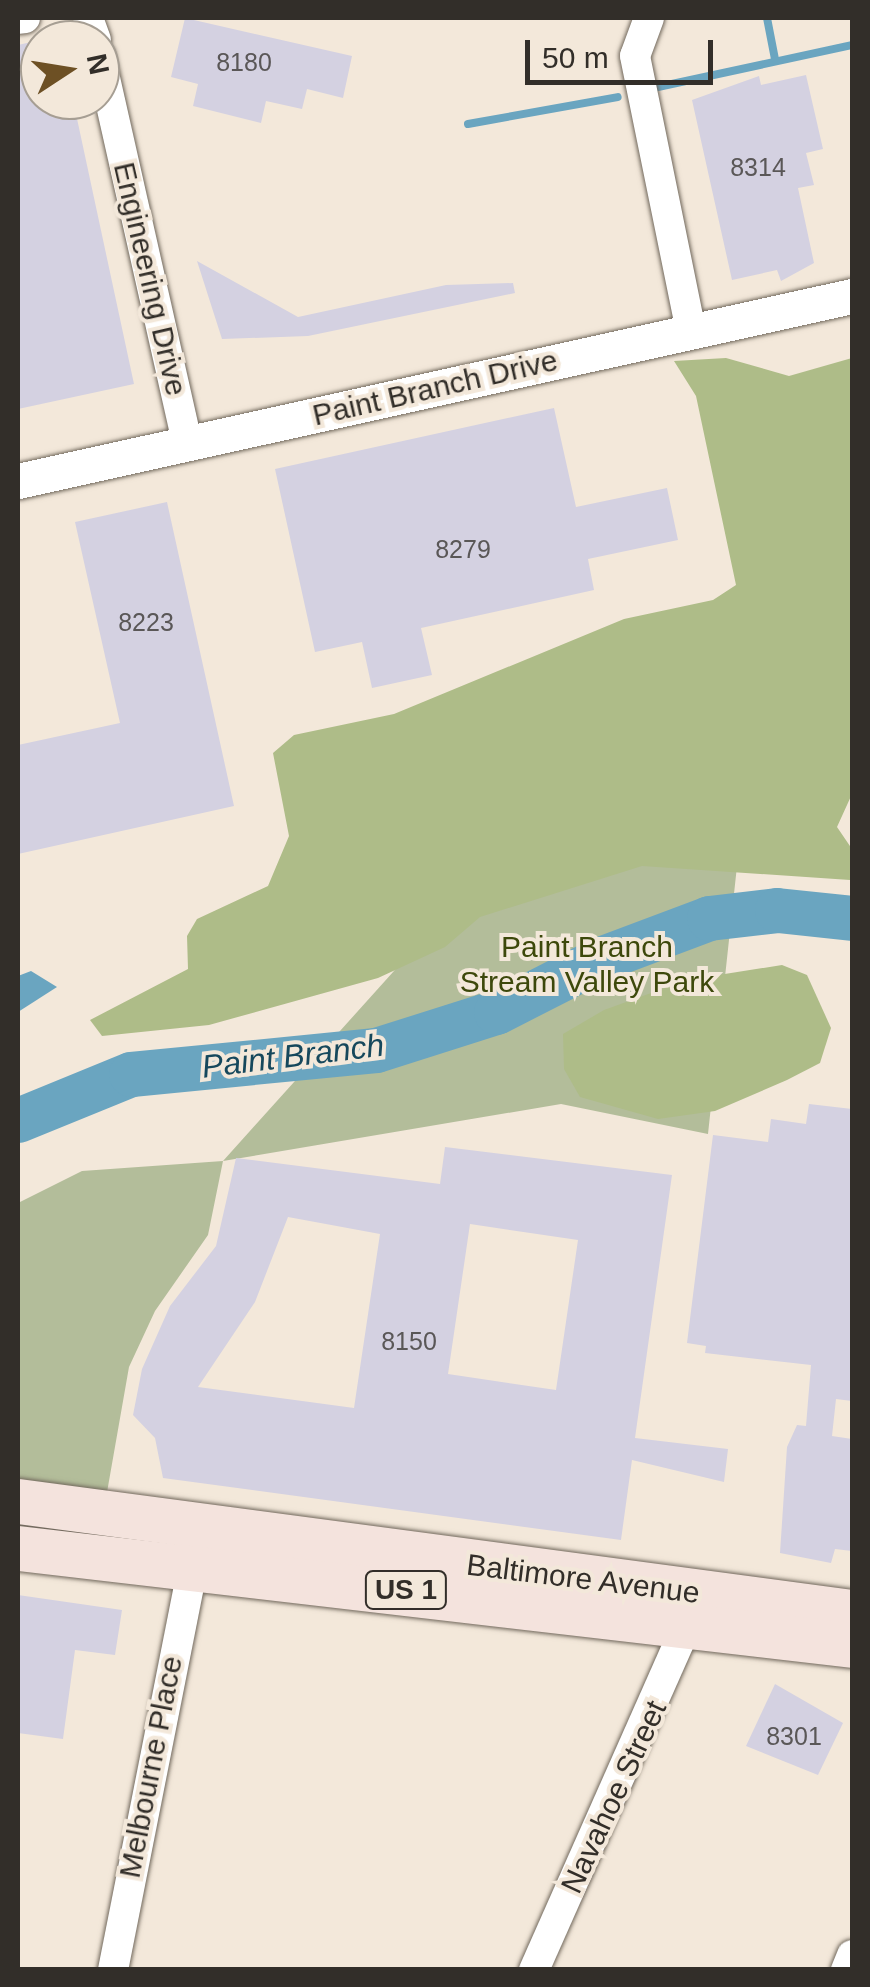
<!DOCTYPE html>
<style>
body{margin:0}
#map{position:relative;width:870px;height:1987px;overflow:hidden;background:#f3e8da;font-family:Helvetica,sans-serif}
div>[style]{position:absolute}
.green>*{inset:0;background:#b3bd9a}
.forest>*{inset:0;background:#aebc88}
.water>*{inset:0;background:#6aa5c0}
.stream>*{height:8px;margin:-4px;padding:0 4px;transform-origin:4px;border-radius:4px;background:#6aa5c0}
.river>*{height:45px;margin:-22.5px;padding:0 22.5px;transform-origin:22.5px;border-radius:22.5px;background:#6aa5c0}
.building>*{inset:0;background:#d4d1e1}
.roads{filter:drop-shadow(0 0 2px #71685c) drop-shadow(0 0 2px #71685c)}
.minor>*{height:30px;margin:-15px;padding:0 15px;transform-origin:15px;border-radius:15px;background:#fff}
.tertiary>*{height:35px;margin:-17.5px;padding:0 17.5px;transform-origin:17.5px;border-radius:17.5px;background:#fff}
.primary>*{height:45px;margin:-22.5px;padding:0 22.5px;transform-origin:22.5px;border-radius:22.5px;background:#f4e3dd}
span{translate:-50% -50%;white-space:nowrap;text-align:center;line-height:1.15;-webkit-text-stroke:8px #f3e8da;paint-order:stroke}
.number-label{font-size:25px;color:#5a5757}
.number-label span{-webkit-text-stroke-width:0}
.shield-label span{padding:2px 8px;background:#f3e8da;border:2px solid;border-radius:8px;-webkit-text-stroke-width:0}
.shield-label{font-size:28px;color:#322e29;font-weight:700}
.street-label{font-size:30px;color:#322e29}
.park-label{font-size:30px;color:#3d480b}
.water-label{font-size:32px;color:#16485c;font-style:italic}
.frame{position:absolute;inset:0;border:20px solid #322e29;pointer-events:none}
.north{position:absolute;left:20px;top:20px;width:100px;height:100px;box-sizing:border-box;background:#f3e8da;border:2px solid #a69e93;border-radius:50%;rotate:78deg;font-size:28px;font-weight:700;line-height:40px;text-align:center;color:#322e29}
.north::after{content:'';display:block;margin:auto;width:35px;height:45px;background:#6d5024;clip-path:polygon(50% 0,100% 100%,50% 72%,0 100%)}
.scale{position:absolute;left:525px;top:40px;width:188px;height:45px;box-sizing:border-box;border:5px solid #322e29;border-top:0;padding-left:12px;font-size:30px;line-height:35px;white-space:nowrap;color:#322e29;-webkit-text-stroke:8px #f3e8da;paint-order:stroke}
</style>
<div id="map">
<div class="green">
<div style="clip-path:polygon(771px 552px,708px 1134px,561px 1104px,223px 1161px,208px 1235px,155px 1311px,129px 1367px,106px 1498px,18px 1486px,18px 1203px,82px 1171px,223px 1161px)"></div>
</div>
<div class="forest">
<div style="clip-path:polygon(726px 358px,789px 376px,852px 358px,852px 794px,837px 827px,852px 849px,850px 880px,642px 866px,480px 917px,445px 947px,378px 978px,209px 1025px,102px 1036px,90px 1020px,188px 969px,187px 936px,197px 919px,268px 886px,289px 836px,273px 753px,294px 735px,394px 714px,624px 619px,713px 600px,736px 585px,696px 396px,674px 361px)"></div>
<div style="clip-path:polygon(782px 965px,807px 975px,831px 1028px,820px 1063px,787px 1080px,715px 1111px,658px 1119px,580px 1097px,564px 1069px,563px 1034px,604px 1010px,687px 980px)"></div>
</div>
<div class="water">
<div style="clip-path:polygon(31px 971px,57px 987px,18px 1012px,18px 976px)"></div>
</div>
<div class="stream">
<div style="left:767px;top:18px;width:42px;rotate:79deg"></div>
<div style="left:658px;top:87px;width:198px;rotate:-12.2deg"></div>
<div style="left:468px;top:124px;width:152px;rotate:-10.2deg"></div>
</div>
<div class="river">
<div style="left:18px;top:1120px;width:122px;rotate:-22.2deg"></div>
<div style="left:131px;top:1074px;width:246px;rotate:-5.6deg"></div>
<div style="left:376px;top:1050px;width:126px;rotate:-17.6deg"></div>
<div style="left:496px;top:1012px;width:117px;rotate:-27deg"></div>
<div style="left:600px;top:959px;width:116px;rotate:-20.6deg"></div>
<div style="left:709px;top:918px;width:68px;rotate:-6.7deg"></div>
<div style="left:777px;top:910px;width:75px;rotate:6.1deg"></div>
</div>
<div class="building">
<div style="clip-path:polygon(185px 18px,352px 56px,343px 98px,307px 89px,302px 109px,266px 101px,261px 123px,193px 106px,198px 84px,171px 77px)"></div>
<div style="clip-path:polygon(40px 40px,40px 100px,73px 100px,134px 384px,18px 409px,18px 45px)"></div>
<div style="clip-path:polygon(806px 75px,823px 149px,806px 153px,814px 185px,798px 188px,814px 263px,781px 281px,777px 270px,732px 280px,692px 100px,759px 76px,761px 85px)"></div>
<div style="clip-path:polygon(197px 261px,298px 317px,446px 285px,513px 283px,515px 293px,308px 336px,222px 339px)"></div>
<div style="clip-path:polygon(554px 408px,576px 507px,667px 488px,678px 540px,588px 559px,594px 590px,421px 628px,432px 675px,372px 688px,362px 642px,315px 652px,275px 469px)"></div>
<div style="clip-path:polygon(167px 502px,234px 806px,18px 854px,18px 745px,120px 723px,75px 522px)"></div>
<div style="clip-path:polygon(809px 1104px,852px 1109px,852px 1401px,836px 1399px,832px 1436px,852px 1439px,852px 1551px,835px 1549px,831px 1563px,780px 1553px,787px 1447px,797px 1425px,806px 1426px,811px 1365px,705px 1353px,706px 1346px,687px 1343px,713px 1135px,768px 1142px,771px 1119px,806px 1124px)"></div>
<div style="clip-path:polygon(evenodd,445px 1147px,672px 1175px,635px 1438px,728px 1449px,724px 1482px,632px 1460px,621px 1540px,163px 1478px,155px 1438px,133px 1415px,142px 1369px,170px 1306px,216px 1246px,236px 1158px,440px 1184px,445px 1147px,288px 1217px,380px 1234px,354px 1408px,198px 1387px,255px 1302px,288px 1217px,445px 1147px,470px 1224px,578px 1240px,556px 1390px,448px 1374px,470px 1224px)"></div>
<div style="clip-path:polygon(18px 1595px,122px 1610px,115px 1655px,75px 1650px,63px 1739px,18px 1733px)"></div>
<div style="clip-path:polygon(775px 1684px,843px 1723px,818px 1775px,746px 1746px)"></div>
</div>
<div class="roads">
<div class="minor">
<div style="left:88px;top:18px;width:23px;rotate:70deg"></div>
<div style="left:649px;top:18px;width:40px;rotate:110.2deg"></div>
<div style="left:635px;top:56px;width:281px;rotate:78.5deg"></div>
<div style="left:18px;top:19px;width:7px;rotate:-8deg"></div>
<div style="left:100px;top:56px;width:397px;rotate:77.3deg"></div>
<div style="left:113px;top:1970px;width:412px;rotate:-78.8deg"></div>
<div style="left:534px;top:1970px;width:380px;rotate:-66.1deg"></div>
<div style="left:846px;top:1970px;width:16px;rotate:-68deg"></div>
</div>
<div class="tertiary">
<div style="left:18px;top:481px;width:854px;rotate:-12.51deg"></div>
</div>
<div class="primary">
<div style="left:18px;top:1501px;width:841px;rotate:7.58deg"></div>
<div style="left:18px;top:1548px;width:840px;rotate:6.63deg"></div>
</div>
</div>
<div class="number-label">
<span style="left:244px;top:62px">8180</span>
<span style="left:758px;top:167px">8314</span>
<span style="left:463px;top:549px">8279</span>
<span style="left:146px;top:622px">8223</span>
<span style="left:409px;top:1341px">8150</span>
<span style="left:794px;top:1736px">8301</span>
</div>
<div class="shield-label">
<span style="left:406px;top:1590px">US 1</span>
</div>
<div class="street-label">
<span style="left:150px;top:279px;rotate:77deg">Engineering Drive</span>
<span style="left:435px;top:388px;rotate:-13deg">Paint Branch Drive</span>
<span style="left:583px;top:1579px;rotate:7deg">Baltimore Avenue</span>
<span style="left:151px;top:1767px;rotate:-79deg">Melbourne Place</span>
<span style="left:614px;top:1797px;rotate:-65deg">Navahoe Street</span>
</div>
<div class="park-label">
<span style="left:587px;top:964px">Paint Branch<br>Stream Valley Park</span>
</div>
<div class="water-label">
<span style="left:293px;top:1056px;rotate:-7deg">Paint Branch</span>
</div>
<div class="frame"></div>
<div class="north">N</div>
<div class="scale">50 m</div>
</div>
